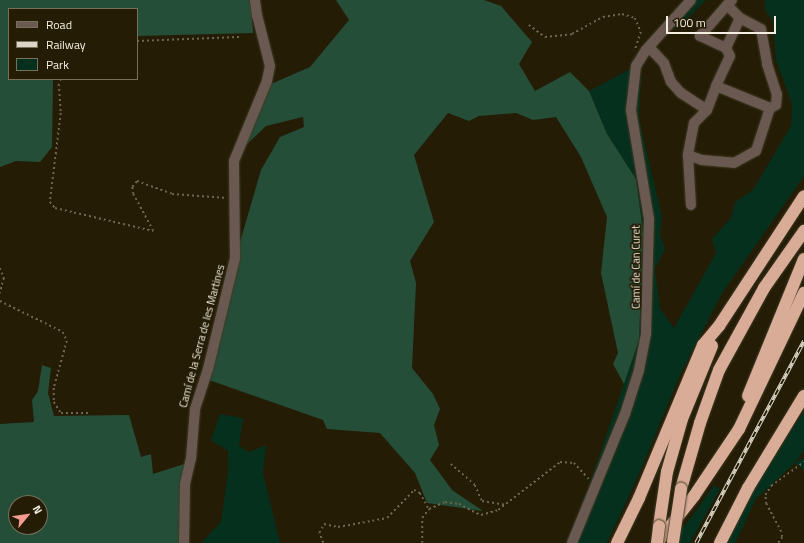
<!DOCTYPE html>
<meta charset="utf-8">
<style>
body{margin:0}
#map{position:relative;width:804px;height:543px;overflow:hidden;background:#241c05;font-family:"Titillium Web",sans-serif}
div>[style]{position:absolute}
.green>*{inset:0;background:#05301d}
.forest>*{inset:0;background:#254e39}
.path>*{height:1.5px;margin-top:-0.75px;transform-origin:0;background:repeating-linear-gradient(90deg,#6c6551 0 2px,transparent 0 5px)}
.roads{filter:drop-shadow(0 0 1px #413a24) drop-shadow(0 0 1px #413a24)}
.minor>*{height:10px;margin:-5px;padding:0 5px;transform-origin:5px;border-radius:5px;background:#6a5950}
.highway>*{height:12px;margin:-6px;padding:0 6px;transform-origin:6px;border-radius:6px;background:#d8ac96}
.rail>*{height:3.5px;margin-top:-1.75px;transform-origin:0;background:repeating-linear-gradient(90deg,#241c05 0 6px,#dbd6c7 0 12px);box-sizing:border-box;border-block:1px solid #dbd6c7}
.bridges{filter:drop-shadow(0 0 1px #413a24) drop-shadow(0 0 1px #413a24)}
.highway-bridge>*{height:12px;margin:-6px;padding:0 6px;transform-origin:6px;border-radius:6px;background:#d8ac96}
span{translate:-50% -50%;white-space:nowrap;text-align:center;line-height:1.15;-webkit-text-stroke:3.5px #241c05;paint-order:stroke}
.street-label{font-size:11px;color:#f4efe1}
.legend{position:absolute;left:8px;top:8px;width:130px;height:72px;box-sizing:border-box;background:#241c05;border:1px solid #77705d;margin:0;padding:5px 7px;list-style:none;font-size:12px;color:#f4efe1}
.legend li{display:flex;align-items:center;gap:8px;height:20px}
.legend b{width:20px;border:1px solid #77705d}
.north{position:absolute;left:8px;top:495px;width:40px;height:40px;box-sizing:border-box;background:#241c05;border:1px solid #77705d;border-radius:50%;rotate:61deg;font-size:11px;font-weight:700;line-height:16px;text-align:center;color:#f4efe1}
.north::after{content:'';display:block;margin:auto;width:14px;height:18px;background:#f59c91;clip-path:polygon(50% 0,100% 100%,50% 72%,0 100%)}
.scale{position:absolute;left:666px;top:16px;width:110px;height:18px;box-sizing:border-box;border:2px solid #f4efe1;border-top:0;padding-left:5px;font-size:12px;line-height:14px;white-space:nowrap;color:#f4efe1;-webkit-text-stroke:3px #241c05;paint-order:stroke}
</style>
<div id="map">
<div class="green">
<div style="clip-path:polygon(688px 0,706px 0,676px 30px,669px 24px)"></div>
<div style="clip-path:polygon(765px 0,804px 0,804px 176px,721px 295px,679px 377px,640px 472px,607px 543px,566px 543px,587px 491px,639px 340px,643px 232px,636px 179px,607px 134px,589px 91px,636px 66px,641px 76px,639px 119px,662px 217px,660px 235px,665px 249px,655px 269px,660px 309px,674px 328px,716px 253px,712px 239px,731px 218px,735px 202px,753px 190px,791px 126px,792px 104px,776px 60px,773px 21px,765px 10px)"></div>
<div style="clip-path:polygon(804px 411px,804px 450px,796px 462px,804px 458px,804px 470px,795px 463px,756px 499px,735px 543px,727px 543px,753px 490px)"></div>
<div style="clip-path:polygon(220px 414px,243px 418px,239px 446px,249px 452px,266px 445px,263px 473px,280px 543px,201px 543px,221px 522px,228px 472px,228px 451px,211px 440px)"></div>
<div style="clip-path:polygon(714px 485px,720px 489px,690px 543px,668px 543px,690px 519px)"></div>
</div>
<div class="forest">
<div style="clip-path:polygon(0 0,251px 0,253px 33px,137px 36px,137px 9px,9px 9px,9px 79px,53px 79px,52px 147px,40px 162px,16px 161px,0 167px)"></div>
<div style="clip-path:polygon(336px 0,484px 0,501px 6px,532px 42px,519px 64px,535px 91px,570px 72px,589px 91px,607px 134px,636px 179px,643px 232px,639px 340px,624px 384px,613px 364px,618px 353px,601px 273px,607px 217px,581px 157px,556px 117px,533px 120px,516px 113px,479px 116px,469px 121px,448px 113px,414px 155px,434px 222px,410px 261px,416px 283px,412px 368px,433px 394px,440px 409px,434px 425px,439px 445px,430px 460px,452px 490px,483px 511px,427px 503px,415px 473px,380px 433px,327px 429px,323px 420px,209px 380px,240px 242px,261px 170px,280px 137px,304px 127px,303px 117px,266px 126px,245px 146px,271px 84px,310px 67px,349px 20px)"></div>
<div style="clip-path:polygon(evenodd,42px 365px,51px 368px,48px 393px,54px 416px,129px 415px,141px 457px,151px 454px,153px 474px,184px 464px,179px 543px,0 543px,0 424px,34px 422px,32px 400px,38px 391px,42px 365px,16px 503px,40px 503px,40px 527px,16px 527px,16px 503px)"></div>
</div>
<div class="path">
<div style="left:529px;top:25px;width:20px;rotate:37deg"></div>
<div style="left:545px;top:37px;width:27px;rotate:-6deg"></div>
<div style="left:572px;top:34px;width:35px;rotate:-29deg"></div>
<div style="left:603px;top:17px;width:19px;rotate:-9deg"></div>
<div style="left:622px;top:14px;width:14px;rotate:17deg"></div>
<div style="left:635px;top:18px;width:15px;rotate:67deg"></div>
<div style="left:641px;top:32px;width:20px;rotate:108deg"></div>
<div style="left:137px;top:41px;width:102px;rotate:-2.2deg"></div>
<div style="left:61px;top:79px;width:5px;rotate:112deg"></div>
<div style="left:59px;top:84px;width:29px;rotate:86deg"></div>
<div style="left:61px;top:113px;width:90px;rotate:97deg"></div>
<div style="left:50px;top:202px;width:8px;rotate:50deg"></div>
<div style="left:55px;top:208px;width:101px;rotate:13.2deg"></div>
<div style="left:153px;top:231px;width:42px;rotate:-118.4deg"></div>
<div style="left:133px;top:194px;width:7px;rotate:-98deg"></div>
<div style="left:132px;top:187px;width:8px;rotate:-50deg"></div>
<div style="left:137px;top:181px;width:37px;rotate:20deg"></div>
<div style="left:172px;top:194px;width:55px;rotate:4.2deg"></div>
<div style="left:0;top:268px;width:11px;rotate:68deg"></div>
<div style="left:4px;top:278px;width:16px;rotate:105deg"></div>
<div style="left:0;top:301px;width:70px;rotate:26.2deg"></div>
<div style="left:63px;top:332px;width:10px;rotate:66deg"></div>
<div style="left:67px;top:341px;width:49px;rotate:105.5deg"></div>
<div style="left:54px;top:388px;width:14px;rotate:90deg"></div>
<div style="left:54px;top:402px;width:13px;rotate:58deg"></div>
<div style="left:61px;top:413px;width:27px"></div>
<div style="left:451px;top:464px;width:32px;rotate:41deg"></div>
<div style="left:475px;top:485px;width:17px;rotate:66deg"></div>
<div style="left:482px;top:501px;width:25px;rotate:9deg"></div>
<div style="left:323px;top:543px;width:11px;rotate:-112deg"></div>
<div style="left:319px;top:533px;width:10px;rotate:-61deg"></div>
<div style="left:324px;top:524px;width:14px;rotate:12deg"></div>
<div style="left:338px;top:527px;width:50px;rotate:-10.4deg"></div>
<div style="left:387px;top:518px;width:39px;rotate:-46deg"></div>
<div style="left:414px;top:490px;width:7px;rotate:27deg"></div>
<div style="left:420px;top:493px;width:18px;rotate:61deg"></div>
<div style="left:422px;top:543px;width:25px;rotate:-90deg"></div>
<div style="left:422px;top:518px;width:11px;rotate:-52deg"></div>
<div style="left:429px;top:509px;width:17px;rotate:-24deg"></div>
<div style="left:445px;top:502px;width:14px;rotate:8deg"></div>
<div style="left:459px;top:504px;width:25px;rotate:27deg"></div>
<div style="left:481px;top:515px;width:18px;rotate:-16deg"></div>
<div style="left:498px;top:510px;width:78px;rotate:-37.7deg"></div>
<div style="left:560px;top:462px;width:14px;rotate:4deg"></div>
<div style="left:574px;top:463px;width:22px;rotate:47deg"></div>
<div style="left:778px;top:543px;width:7px;rotate:-56deg"></div>
<div style="left:782px;top:537px;width:5px;rotate:-101deg"></div>
<div style="left:781px;top:532px;width:32px;rotate:-118deg"></div>
<div style="left:766px;top:504px;width:9px;rotate:-96deg"></div>
<div style="left:765px;top:495px;width:11px;rotate:-56deg"></div>
<div style="left:771px;top:486px;width:41px;rotate:-36deg"></div>
</div>
<div class="roads">
<div class="minor">
<div style="left:732px;top:0;width:7px;rotate:135deg"></div>
<div style="left:727px;top:5px;width:18px;rotate:45deg"></div>
<div style="left:649px;top:47px;width:22px;rotate:47deg"></div>
<div style="left:664px;top:63px;width:20px;rotate:70deg"></div>
<div style="left:671px;top:82px;width:15px;rotate:48deg"></div>
<div style="left:681px;top:93px;width:31px;rotate:33deg"></div>
<div style="left:707px;top:110px;width:26px;rotate:-69deg"></div>
<div style="left:716px;top:86px;width:33px;rotate:-65deg"></div>
<div style="left:730px;top:56px;width:9px;rotate:-117deg"></div>
<div style="left:726px;top:48px;width:33px;rotate:-65deg"></div>
<div style="left:740px;top:18px;width:24px;rotate:28deg"></div>
<div style="left:761px;top:29px;width:36px;rotate:80deg"></div>
<div style="left:767px;top:64px;width:32px;rotate:72deg"></div>
<div style="left:777px;top:94px;width:11px;rotate:95deg"></div>
<div style="left:776px;top:105px;width:7px;rotate:153deg"></div>
<div style="left:770px;top:108px;width:58px;rotate:-157.8deg"></div>
<div style="left:726px;top:48px;width:29px;rotate:-155deg"></div>
<div style="left:700px;top:36px;width:41px;rotate:-48.9deg"></div>
<div style="left:707px;top:110px;width:18px;rotate:135deg"></div>
<div style="left:694px;top:123px;width:33px;rotate:101deg"></div>
<div style="left:688px;top:155px;width:15px;rotate:20deg"></div>
<div style="left:702px;top:160px;width:32px;rotate:5deg"></div>
<div style="left:734px;top:163px;width:25px;rotate:-29deg"></div>
<div style="left:756px;top:151px;width:45px;rotate:-72deg"></div>
<div style="left:688px;top:155px;width:50px;rotate:86.6deg"></div>
<div style="left:184px;top:543px;width:59px;rotate:-89deg"></div>
<div style="left:185px;top:484px;width:26px;rotate:-77deg"></div>
<div style="left:191px;top:459px;width:50px;rotate:-85.4deg"></div>
<div style="left:195px;top:409px;width:42px;rotate:-72deg"></div>
<div style="left:208px;top:369px;width:114px;rotate:-76.3deg"></div>
<div style="left:235px;top:258px;width:97px;rotate:-90.6deg"></div>
<div style="left:234px;top:161px;width:87px;rotate:-67.6deg"></div>
<div style="left:267px;top:81px;width:15px;rotate:-79deg"></div>
<div style="left:270px;top:66px;width:53px;rotate:-104.3deg"></div>
<div style="left:257px;top:15px;width:15px;rotate:-98deg"></div>
<div style="left:572px;top:543px;width:139px;rotate:-67.7deg"></div>
<div style="left:625px;top:414px;width:46px;rotate:-72.3deg"></div>
<div style="left:639px;top:370px;width:38px;rotate:-79deg"></div>
<div style="left:646px;top:333px;width:114px;rotate:-88.5deg"></div>
<div style="left:649px;top:219px;width:110px;rotate:-99.4deg"></div>
<div style="left:631px;top:110px;width:44px;rotate:-83.5deg"></div>
<div style="left:636px;top:66px;width:19px;rotate:-58deg"></div>
<div style="left:646px;top:50px;width:67px;rotate:-48deg"></div>
</div>
<div class="highway">
<div style="left:748px;top:396px;width:148px;rotate:-67.8deg"></div>
<div style="left:681px;top:489px;width:69px;rotate:-73.9deg"></div>
<div style="left:700px;top:423px;width:56px;rotate:-70.3deg"></div>
<div style="left:719px;top:370px;width:94px;rotate:-61.2deg"></div>
<div style="left:764px;top:288px;width:70px;rotate:-54.9deg"></div>
<div style="left:659px;top:526px;width:55px;rotate:-81.6deg"></div>
<div style="left:667px;top:472px;width:55px;rotate:-74.2deg"></div>
<div style="left:682px;top:419px;width:79px;rotate:-67.7deg"></div>
<div style="left:617px;top:543px;width:50px;rotate:-63.9deg"></div>
<div style="left:639px;top:498px;width:166px;rotate:-67.3deg"></div>
<div style="left:703px;top:345px;width:25px;rotate:-50deg"></div>
<div style="left:719px;top:326px;width:155px;rotate:-56.8deg"></div>
<div style="left:657px;top:543px;width:60px;rotate:-51.8deg"></div>
<div style="left:694px;top:496px;width:81px;rotate:-56.1deg"></div>
<div style="left:739px;top:429px;width:151px;rotate:-64.5deg"></div>
<div style="left:720px;top:543px;width:62px;rotate:-63deg"></div>
<div style="left:748px;top:488px;width:108px;rotate:-58.7deg"></div>
</div>
</div>
<div class="rail">
<div style="left:696px;top:543px;width:229px;rotate:-61.9deg"></div>
</div>
<div class="bridges">
<div class="highway-bridge">
<div style="left:673px;top:542px;width:54px;rotate:-81.4deg"></div>
<div style="left:657px;top:543px;width:17px;rotate:-83deg"></div>
</div>
</div>
<div class="street-label">
<span style="left:636px;top:267px;rotate:-90deg">Camí de Can Curet</span>
<span style="left:202px;top:336px;rotate:-75deg">Camí de la Serra de les Martines</span>
</div>
<ul class="legend">
<li><b style="height:5px;background:#6a5950"></b>Road</li>
<li><b style="height:5px;background:#dbd6c7"></b>Railway</li>
<li><b style="height:11px;background:#05301d"></b>Park</li>
</ul>
<div class="north">N</div>
<div class="scale">100 m</div>
</div>
